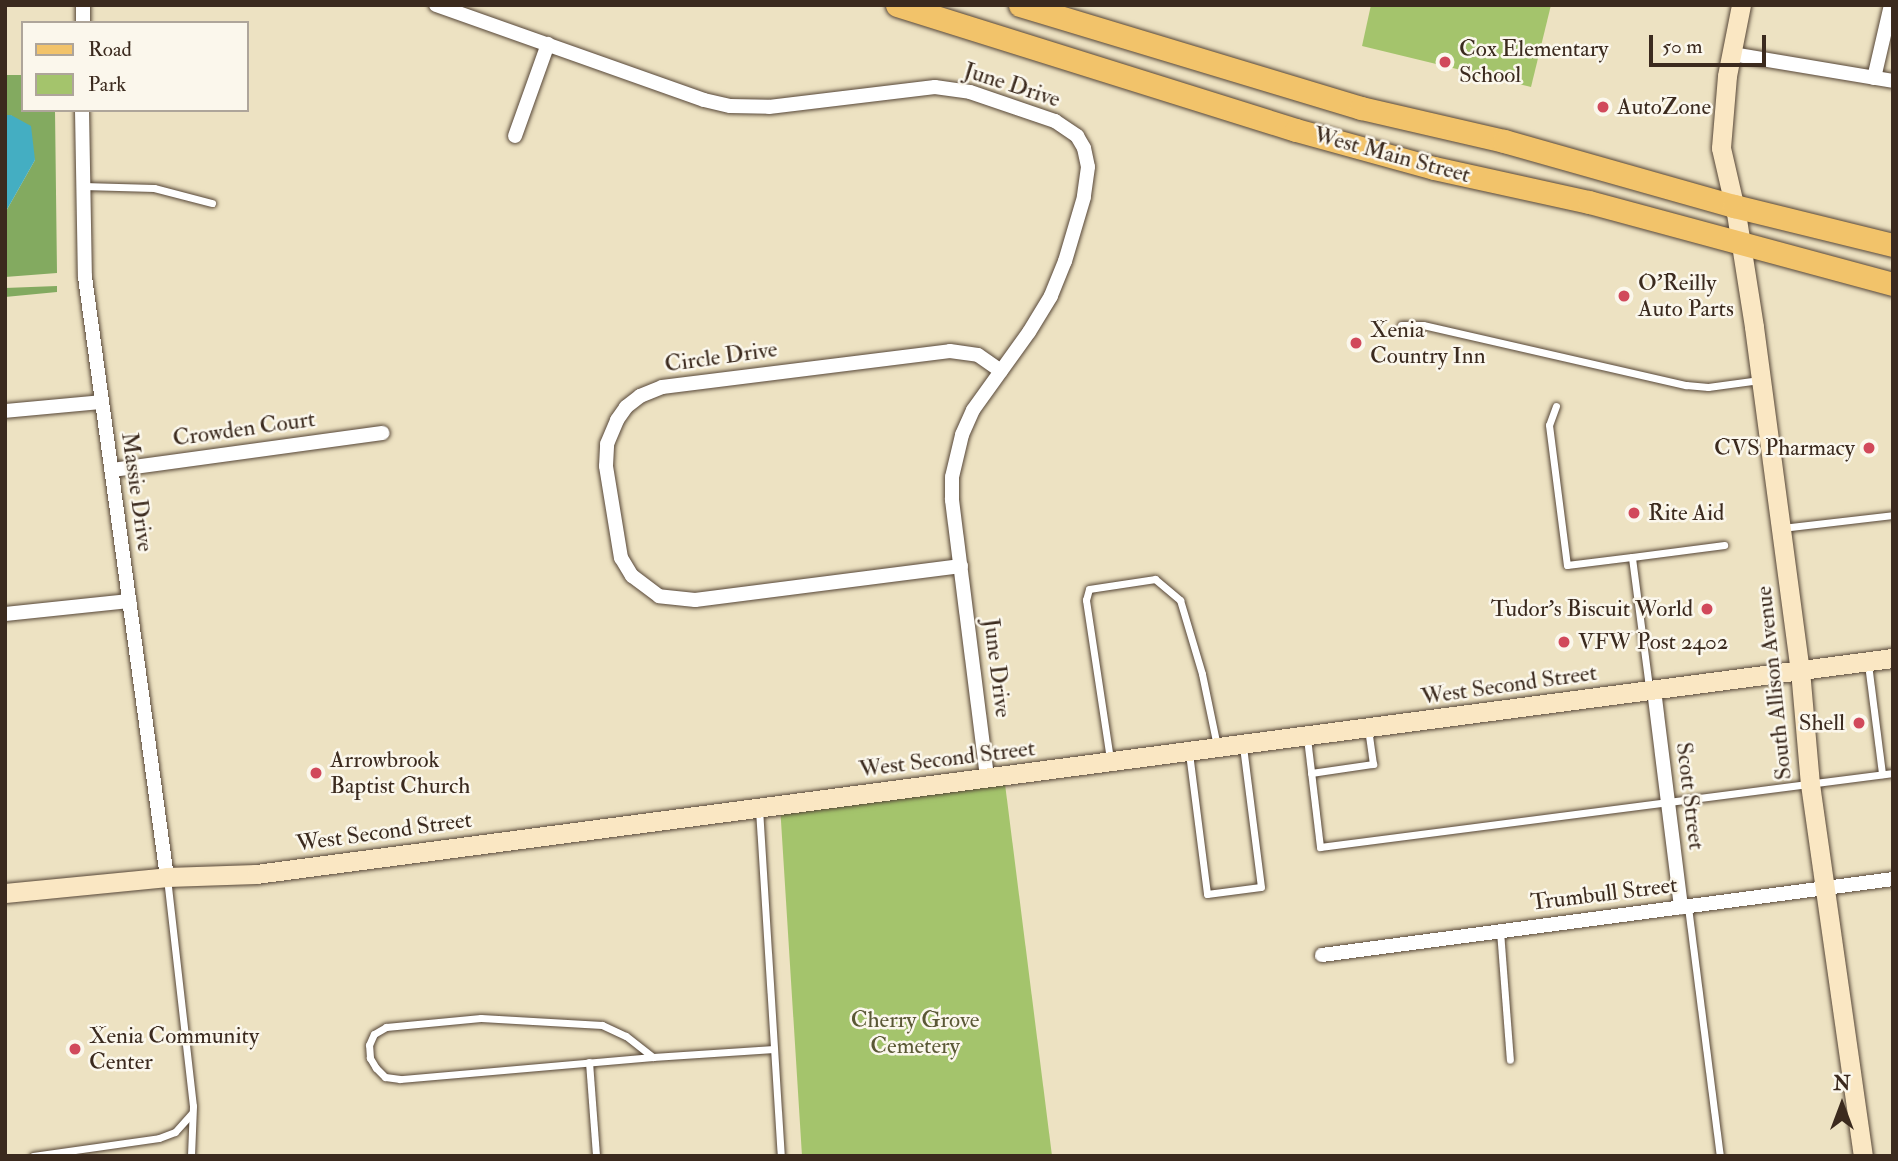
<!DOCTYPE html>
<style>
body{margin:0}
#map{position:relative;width:1898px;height:1161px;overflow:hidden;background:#ede2c2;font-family:"IM FELL Double Pica",serif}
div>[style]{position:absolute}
.green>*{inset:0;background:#a4c46c}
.forest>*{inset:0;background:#83aa60}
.water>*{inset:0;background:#44aec2}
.roads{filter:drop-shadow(0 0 2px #564637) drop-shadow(0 0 2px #564637)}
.lane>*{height:7px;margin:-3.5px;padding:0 3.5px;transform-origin:3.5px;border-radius:3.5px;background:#fff}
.street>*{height:14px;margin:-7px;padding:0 7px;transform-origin:7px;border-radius:7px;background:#fff}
.secondary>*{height:19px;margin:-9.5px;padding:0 9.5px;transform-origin:9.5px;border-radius:9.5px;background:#fae7c3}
.primary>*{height:23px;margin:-11.5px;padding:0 11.5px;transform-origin:11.5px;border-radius:11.5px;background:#f2c36a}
.dots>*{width:19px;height:19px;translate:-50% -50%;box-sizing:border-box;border:4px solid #fbf7ec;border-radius:50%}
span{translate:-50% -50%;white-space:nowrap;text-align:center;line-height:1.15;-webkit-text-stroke:5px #fbf7ec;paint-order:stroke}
.poi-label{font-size:23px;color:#3b2a1e}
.left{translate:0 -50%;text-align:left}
.right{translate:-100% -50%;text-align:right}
.street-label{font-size:23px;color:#3b2a1e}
.park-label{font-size:23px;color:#5a5835}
.frame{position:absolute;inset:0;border:7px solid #3b2a1e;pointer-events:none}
.legend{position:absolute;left:21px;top:21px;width:228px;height:91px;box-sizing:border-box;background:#fbf7ec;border:2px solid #aea59a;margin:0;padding:9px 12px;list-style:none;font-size:21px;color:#3b2a1e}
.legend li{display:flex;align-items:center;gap:14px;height:35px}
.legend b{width:35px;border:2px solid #aea59a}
.north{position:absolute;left:1807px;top:1070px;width:70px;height:70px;-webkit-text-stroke:5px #fbf7ec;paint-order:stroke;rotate:0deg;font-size:19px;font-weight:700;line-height:28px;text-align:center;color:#3b2a1e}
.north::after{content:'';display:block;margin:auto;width:24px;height:32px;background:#3b2a1e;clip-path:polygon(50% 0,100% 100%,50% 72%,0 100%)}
.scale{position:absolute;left:1649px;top:35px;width:117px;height:32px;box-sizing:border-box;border:4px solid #3b2a1e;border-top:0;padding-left:9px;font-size:21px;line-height:24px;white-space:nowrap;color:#3b2a1e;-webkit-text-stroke:5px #fbf7ec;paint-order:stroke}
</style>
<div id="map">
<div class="green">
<div style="clip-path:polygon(1371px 5px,1551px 5px,1531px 87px,1362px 46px)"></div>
<div style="clip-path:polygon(1004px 776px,1052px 1156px,802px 1156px,780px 805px)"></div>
</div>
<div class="forest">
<div style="clip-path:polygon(5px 75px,23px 75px,23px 110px,55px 110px,57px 273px,5px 277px,5px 213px,35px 160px,11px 115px,5px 115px)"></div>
<div style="clip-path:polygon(57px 286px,57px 292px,5px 297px,5px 288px)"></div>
</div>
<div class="water">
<div style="clip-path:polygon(5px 115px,11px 115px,31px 126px,35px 160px,5px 213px)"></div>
</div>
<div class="roads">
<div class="lane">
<div style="left:83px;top:186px;width:71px;rotate:1.6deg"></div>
<div style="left:154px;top:188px;width:60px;rotate:14.5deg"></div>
<div style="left:1401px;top:325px;width:22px"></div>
<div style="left:1423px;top:325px;width:270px;rotate:12.9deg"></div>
<div style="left:1686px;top:385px;width:22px;rotate:5deg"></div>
<div style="left:1708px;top:387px;width:52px;rotate:-7.7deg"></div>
<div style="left:1556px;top:406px;width:20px;rotate:110deg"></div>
<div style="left:1549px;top:425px;width:141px;rotate:82.7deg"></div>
<div style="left:1567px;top:565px;width:65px;rotate:-7deg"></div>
<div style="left:1781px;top:528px;width:113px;rotate:-6.6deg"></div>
<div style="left:1868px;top:664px;width:111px;rotate:82.7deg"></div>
<div style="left:1649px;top:687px;width:131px;rotate:-97.5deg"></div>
<div style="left:1632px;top:557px;width:93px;rotate:-7.4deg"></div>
<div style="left:1307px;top:738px;width:110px;rotate:83.2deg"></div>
<div style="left:1320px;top:847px;width:578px;rotate:-7.36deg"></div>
<div style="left:1189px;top:753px;width:142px;rotate:82.7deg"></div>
<div style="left:1207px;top:894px;width:54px;rotate:-7.4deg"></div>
<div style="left:1261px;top:887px;width:142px;rotate:-97.3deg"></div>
<div style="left:1110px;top:759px;width:161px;rotate:-98.6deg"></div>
<div style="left:1086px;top:600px;width:11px;rotate:-75deg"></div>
<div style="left:1089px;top:589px;width:67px;rotate:-8.6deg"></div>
<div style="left:1155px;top:579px;width:33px;rotate:40deg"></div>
<div style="left:1180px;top:600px;width:77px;rotate:73.4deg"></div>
<div style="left:1202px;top:674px;width:74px;rotate:78.2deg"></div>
<div style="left:1311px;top:773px;width:63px;rotate:-8.3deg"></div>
<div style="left:1373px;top:764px;width:34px;rotate:-98deg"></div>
<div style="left:759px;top:809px;width:348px;rotate:86.4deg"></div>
<div style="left:167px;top:878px;width:229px;rotate:83.5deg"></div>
<div style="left:193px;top:1106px;width:50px;rotate:92.3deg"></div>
<div style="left:1688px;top:907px;width:251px;rotate:82.7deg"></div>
<div style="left:1500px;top:931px;width:129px;rotate:85.6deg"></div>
<div style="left:653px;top:1057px;width:254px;rotate:175deg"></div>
<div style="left:400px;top:1079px;width:15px;rotate:-172deg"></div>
<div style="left:385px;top:1077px;width:13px;rotate:-135deg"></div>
<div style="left:376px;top:1068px;width:12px;rotate:-121deg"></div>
<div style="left:370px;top:1058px;width:13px;rotate:-94deg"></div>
<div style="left:369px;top:1045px;width:12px;rotate:-66deg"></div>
<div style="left:374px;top:1034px;width:14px;rotate:-30deg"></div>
<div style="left:386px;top:1027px;width:95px;rotate:-5.4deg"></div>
<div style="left:481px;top:1018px;width:121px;rotate:3.3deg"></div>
<div style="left:602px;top:1025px;width:26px;rotate:25deg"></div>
<div style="left:626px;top:1036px;width:34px;rotate:38deg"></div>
<div style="left:653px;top:1057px;width:121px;rotate:-3.8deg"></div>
<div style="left:589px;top:1062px;width:94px;rotate:85.7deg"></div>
<div style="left:33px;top:1156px;width:127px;rotate:-8.1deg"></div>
<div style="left:159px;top:1138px;width:17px;rotate:-21deg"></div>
<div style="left:175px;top:1132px;width:25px;rotate:-48deg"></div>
</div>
<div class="street">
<div style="left:436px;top:5px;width:284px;rotate:19.5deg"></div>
<div style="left:704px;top:100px;width:27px;rotate:13deg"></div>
<div style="left:730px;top:106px;width:39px;rotate:1deg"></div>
<div style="left:769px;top:107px;width:167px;rotate:-6.9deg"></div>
<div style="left:935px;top:87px;width:35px;rotate:8deg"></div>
<div style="left:970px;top:92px;width:90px;rotate:18.8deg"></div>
<div style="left:1055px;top:121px;width:27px;rotate:34deg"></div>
<div style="left:1077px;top:136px;width:14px;rotate:60deg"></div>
<div style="left:1084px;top:148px;width:19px;rotate:78deg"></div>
<div style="left:1088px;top:167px;width:30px;rotate:98deg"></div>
<div style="left:1084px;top:197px;width:67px;rotate:106.5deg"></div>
<div style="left:1065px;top:261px;width:38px;rotate:112deg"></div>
<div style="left:1051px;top:296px;width:42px;rotate:121.4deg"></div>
<div style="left:1029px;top:332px;width:96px;rotate:125.7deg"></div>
<div style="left:973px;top:410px;width:27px;rotate:114deg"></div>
<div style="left:962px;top:435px;width:43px;rotate:103.4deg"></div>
<div style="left:952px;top:477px;width:23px;rotate:90deg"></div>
<div style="left:952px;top:500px;width:280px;rotate:82.8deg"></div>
<div style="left:83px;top:23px;width:18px;rotate:-90deg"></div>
<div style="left:1732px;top:54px;width:163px;rotate:9.5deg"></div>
<div style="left:1874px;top:78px;width:75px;rotate:-76.9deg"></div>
<div style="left:82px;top:110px;width:167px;rotate:89deg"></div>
<div style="left:85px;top:277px;width:606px;rotate:82.22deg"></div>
<div style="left:515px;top:136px;width:98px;rotate:-70.3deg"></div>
<div style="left:5px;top:411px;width:97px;rotate:-5.3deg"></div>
<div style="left:112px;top:470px;width:273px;rotate:-7.8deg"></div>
<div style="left:961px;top:566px;width:268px;rotate:172.7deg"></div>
<div style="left:695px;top:600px;width:36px;rotate:-174deg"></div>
<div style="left:659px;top:596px;width:34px;rotate:-143deg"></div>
<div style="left:632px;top:576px;width:21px;rotate:-121deg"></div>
<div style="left:621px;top:558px;width:93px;rotate:-99.3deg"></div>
<div style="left:606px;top:466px;width:22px;rotate:-87deg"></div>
<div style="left:607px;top:444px;width:26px;rotate:-67deg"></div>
<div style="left:617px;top:420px;width:16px;rotate:-55deg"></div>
<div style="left:626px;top:407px;width:18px;rotate:-38deg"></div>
<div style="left:640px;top:396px;width:24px;rotate:-22deg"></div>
<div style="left:662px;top:387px;width:290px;rotate:-7.1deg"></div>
<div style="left:950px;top:351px;width:28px;rotate:8deg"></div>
<div style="left:978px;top:355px;width:28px;rotate:35deg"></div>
<div style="left:5px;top:614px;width:125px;rotate:-6deg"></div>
<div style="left:1654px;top:690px;width:219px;rotate:82.9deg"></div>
<div style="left:1322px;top:955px;width:576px;rotate:-7.58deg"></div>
</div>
<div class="secondary">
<div style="left:1741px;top:5px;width:72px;rotate:101.2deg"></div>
<div style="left:1727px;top:76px;width:72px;rotate:94.8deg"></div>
<div style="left:1721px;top:148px;width:67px;rotate:77deg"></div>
<div style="left:1736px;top:213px;width:115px;rotate:81deg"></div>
<div style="left:1754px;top:327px;width:346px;rotate:82.4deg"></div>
<div style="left:1800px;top:670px;width:114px;rotate:85deg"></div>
<div style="left:1810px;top:784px;width:376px;rotate:81.9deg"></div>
<div style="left:5px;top:893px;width:163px;rotate:-5.6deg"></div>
<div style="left:167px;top:877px;width:89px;rotate:-1.9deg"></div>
<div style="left:256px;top:874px;width:1651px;rotate:-7.52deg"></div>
</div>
<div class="primary">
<div style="left:897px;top:5px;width:418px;rotate:17.4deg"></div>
<div style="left:1296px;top:130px;width:143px;rotate:15.4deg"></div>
<div style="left:1434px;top:168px;width:159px;rotate:12.4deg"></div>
<div style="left:1589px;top:202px;width:315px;rotate:15.1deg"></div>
<div style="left:1020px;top:5px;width:356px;rotate:16.8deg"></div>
<div style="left:1361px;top:108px;width:147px;rotate:13deg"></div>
<div style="left:1504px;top:141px;width:239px;rotate:15.8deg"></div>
<div style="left:1734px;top:206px;width:164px;rotate:13.8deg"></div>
</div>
</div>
<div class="dots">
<div style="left:1445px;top:62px;background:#d1495b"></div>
<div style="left:1603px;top:107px;background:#d1495b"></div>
<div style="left:1624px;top:296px;background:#d1495b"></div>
<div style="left:1356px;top:343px;background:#d1495b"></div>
<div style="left:1869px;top:448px;background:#d1495b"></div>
<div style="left:1634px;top:513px;background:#d1495b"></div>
<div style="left:1707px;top:609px;background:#d1495b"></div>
<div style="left:1564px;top:642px;background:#d1495b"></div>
<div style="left:1859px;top:723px;background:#d1495b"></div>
<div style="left:316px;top:773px;background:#d1495b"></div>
<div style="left:75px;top:1049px;background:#d1495b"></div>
</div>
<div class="poi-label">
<span class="left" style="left:1459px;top:62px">Cox Elementary<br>School</span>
<span class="left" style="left:1617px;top:107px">AutoZone</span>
<span class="left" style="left:1638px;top:296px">O'Reilly<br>Auto Parts</span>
<span class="left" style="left:1370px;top:343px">Xenia<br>Country Inn</span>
<span class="right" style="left:1855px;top:448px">CVS Pharmacy</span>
<span class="left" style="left:1648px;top:513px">Rite Aid</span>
<span class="right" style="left:1693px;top:609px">Tudor's Biscuit World</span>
<span class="left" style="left:1578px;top:642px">VFW Post 2402</span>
<span class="right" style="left:1845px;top:723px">Shell</span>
<span class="left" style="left:330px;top:773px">Arrowbrook<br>Baptist Church</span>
<span class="left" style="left:89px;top:1049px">Xenia Community<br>Center</span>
</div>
<div class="street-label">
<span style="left:1012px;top:85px;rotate:18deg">June Drive</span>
<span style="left:1392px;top:155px;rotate:15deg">West Main Street</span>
<span style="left:721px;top:357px;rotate:-8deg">Circle Drive</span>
<span style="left:244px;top:429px;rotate:-8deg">Crowden Court</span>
<span style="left:137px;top:492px;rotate:82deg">Massie Drive</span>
<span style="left:997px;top:668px;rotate:83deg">June Drive</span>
<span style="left:1774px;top:683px;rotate:-96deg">South Allison Avenue</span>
<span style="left:1509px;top:685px;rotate:-8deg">West Second Street</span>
<span style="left:947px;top:759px;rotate:-7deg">West Second Street</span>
<span style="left:1690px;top:796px;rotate:83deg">Scott Street</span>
<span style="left:384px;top:832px;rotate:-8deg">West Second Street</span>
<span style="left:1604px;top:894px;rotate:-7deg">Trumbull Street</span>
</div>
<div class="park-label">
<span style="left:915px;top:1033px">Cherry Grove<br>Cemetery</span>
</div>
<div class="frame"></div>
<ul class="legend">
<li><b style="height:9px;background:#f2c36a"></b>Road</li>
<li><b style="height:19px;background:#a4c46c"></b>Park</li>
</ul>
<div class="north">N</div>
<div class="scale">50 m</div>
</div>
